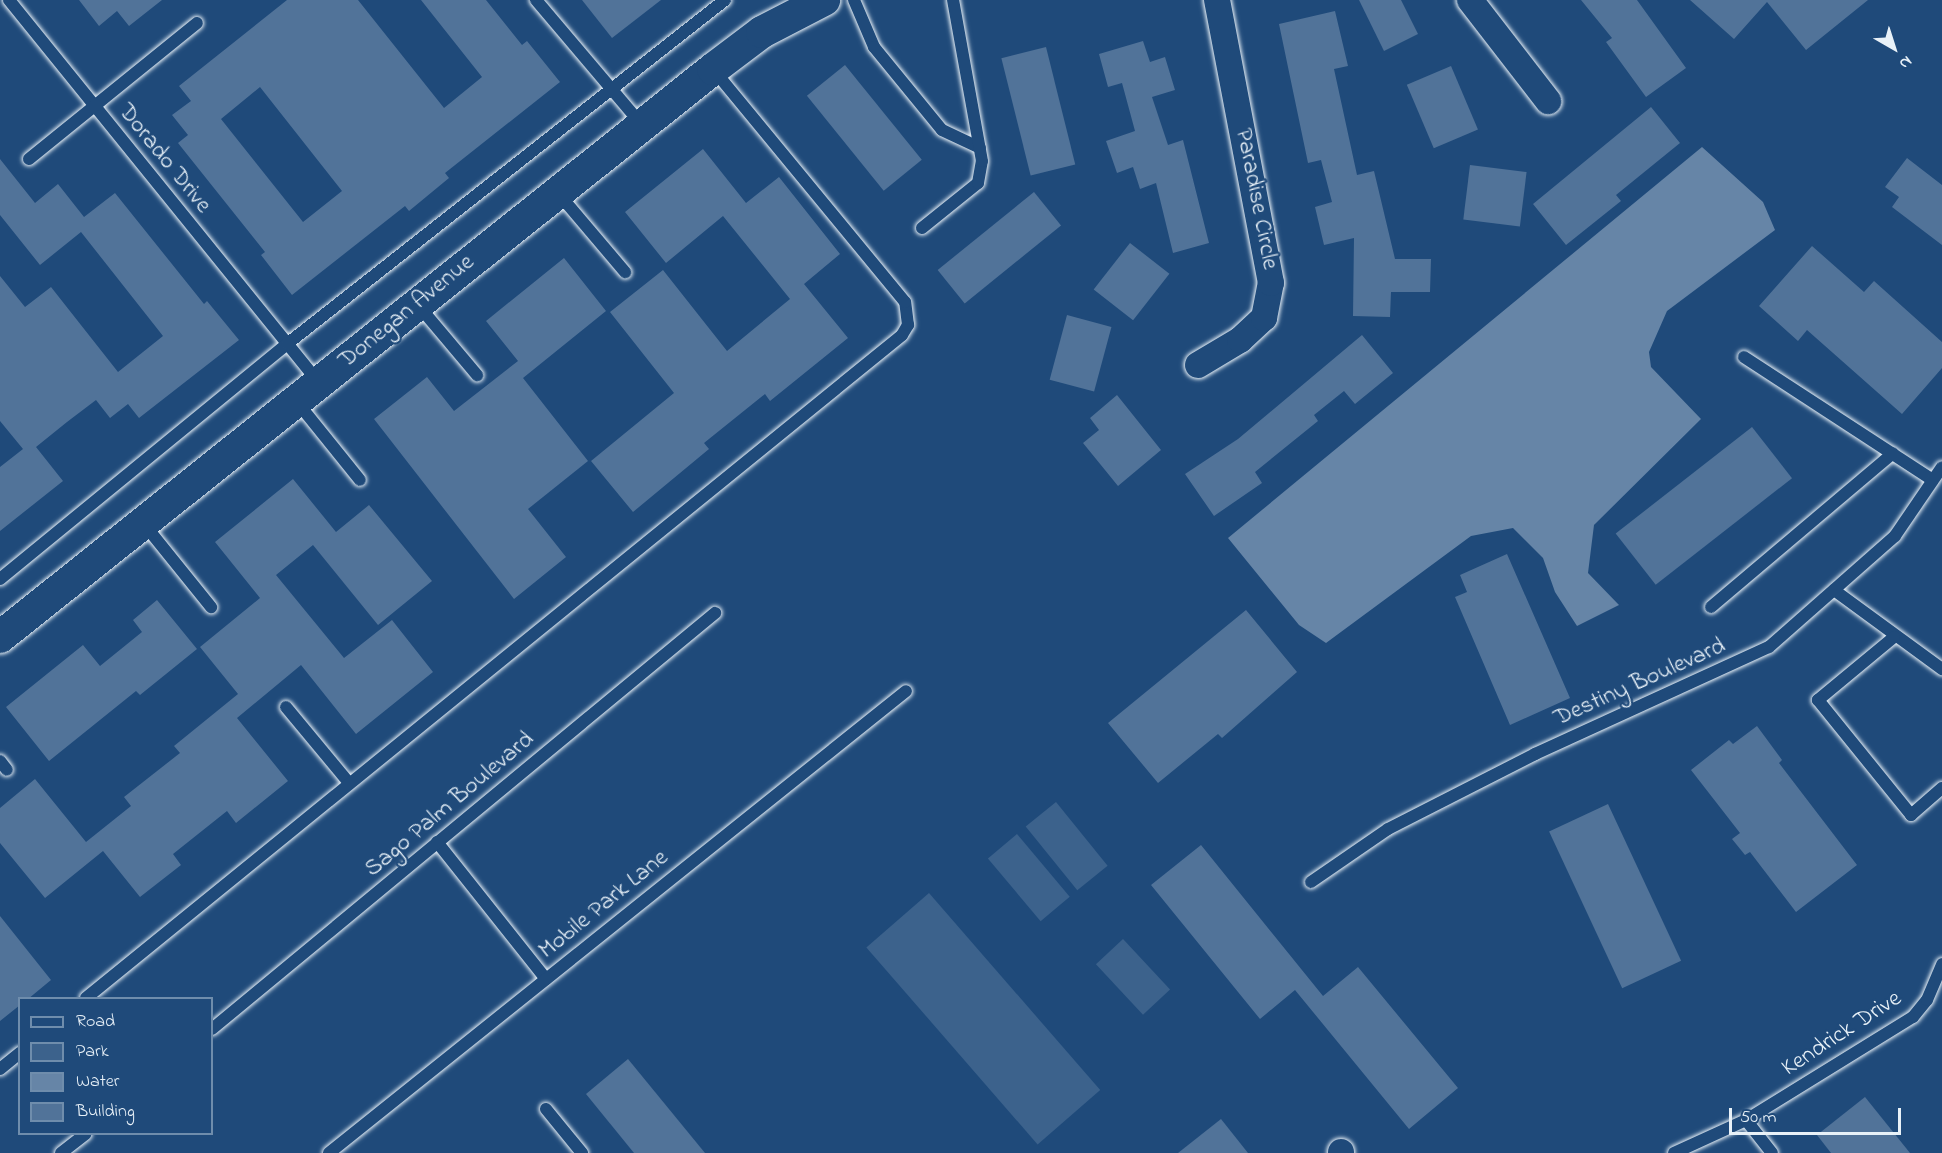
<!DOCTYPE html>
<style>
body{margin:0}
#map{position:relative;width:1942px;height:1153px;overflow:hidden;background:#1f4a7a;font-family:"Indie Flower",sans-serif}
div>[style]{position:absolute}
.green>*{inset:0;background:#3c628c;transform-origin:0 0}
.water>*{inset:0;background:#6685a7}
.building>*{inset:0;background:#517399;transform-origin:0 0}
.roads{filter:drop-shadow(0 0 2px #e8f1f8) drop-shadow(0 0 2px #e8f1f8)}
.service>*{height:12px;margin:-6px;padding:0 6px;transform-origin:6px;border-radius:6px;background:#1f4a7a}
.minor>*{height:26px;margin:-13px;padding:0 13px;transform-origin:13px;border-radius:13px;background:#1f4a7a}
.tertiary>*{height:32px;margin:-16px;padding:0 16px;transform-origin:16px;border-radius:16px;background:#1f4a7a}
span{translate:-50% -50%;white-space:nowrap;text-align:center;line-height:1.15;-webkit-text-stroke:4.5px #1f4a7a;paint-order:stroke}
.street-label{font-size:24px;color:#e8f1f8}
.legend{position:absolute;left:18px;top:997px;width:195px;height:138px;box-sizing:border-box;background:#1f4a7a;border:2px solid #6f8dac;margin:0;padding:8px 10px;list-style:none;font-size:18px;color:#e8f1f8}
.legend li{display:flex;align-items:center;gap:12px;height:30px}
.legend b{width:30px;border:2px solid #6f8dac}
.north{position:absolute;left:1864px;top:18px;width:60px;height:60px;-webkit-text-stroke:4px #1f4a7a;paint-order:stroke;rotate:141deg;font-size:16px;font-weight:700;line-height:24px;text-align:center;color:#e8f1f8}
.north::after{content:'';display:block;margin:auto;width:21px;height:27px;background:#e8f1f8;clip-path:polygon(50% 0,100% 100%,50% 72%,0 100%)}
.scale{position:absolute;left:1729px;top:1108px;width:172px;height:27px;box-sizing:border-box;border:3px solid #e8f1f8;border-top:0;padding-left:8px;font-size:18px;line-height:21px;white-space:nowrap;color:#e8f1f8;-webkit-text-stroke:4px #1f4a7a;paint-order:stroke}
</style>
<div id="map">
<div class="green">
<div style="left:1056px;top:802px;width:82px;height:39px;rotate:51deg"></div>
<div style="left:1017px;top:834px;width:82px;height:38px;rotate:50deg"></div>
<div style="left:929px;top:893px;width:261px;height:83px;rotate:49deg"></div>
<div style="left:1123px;top:939px;width:69px;height:37px;rotate:47deg"></div>
</div>
<div class="water">
<div style="clip-path:polygon(1702px 147px,1763px 202px,1775px 230px,1667px 311px,1649px 352px,1651px 367px,1701px 419px,1594px 525px,1588px 573px,1619px 605px,1577px 626px,1555px 592px,1543px 558px,1513px 528px,1471px 536px,1326px 643px,1299px 625px,1228px 538px)"></div>
</div>
<div class="building">
<div style="clip-path:polygon(79px 0,162px 0,129px 26px,117px 11px,99px 26px)"></div>
<div style="clip-path:polygon(evenodd,287px 0,358px 0,444px 108px,482px 77px,421px 0,486px 0,522px 45px,527px 41px,560px 82px,445px 173px,449px 178px,409px 211px,405px 206px,292px 295px,261px 255px,265px 252px,178px 143px,188px 135px,172px 115px,191px 101px,179px 86px,287px 0,260px 87px,342px 191px,303px 222px,221px 119px,260px 87px)"></div>
<div style="clip-path:polygon(582px 0,661px 0,612px 38px)"></div>
<div style="clip-path:polygon(1359px 0,1401px 0,1418px 34px,1384px 51px)"></div>
<div style="clip-path:polygon(1581px 0,1637px 0,1686px 68px,1646px 97px,1606px 42px,1612px 38px)"></div>
<div style="clip-path:polygon(1690px 0,1868px 0,1806px 50px,1767px 2px,1734px 39px)"></div>
<div style="clip-path:polygon(1335px 11px,1348px 66px,1334px 69px,1357px 175px,1374px 171px,1395px 259px,1431px 259px,1430px 292px,1391px 292px,1390px 317px,1353px 316px,1354px 238px,1324px 245px,1315px 207px,1332px 202px,1321px 160px,1308px 163px,1279px 24px)"></div>
<div style="clip-path:polygon(1143px 41px,1150px 62px,1165px 57px,1175px 90px,1152px 97px,1168px 145px,1183px 140px,1209px 243px,1173px 253px,1156px 183px,1140px 189px,1133px 167px,1117px 173px,1106px 141px,1135px 131px,1122px 83px,1108px 87px,1099px 54px)"></div>
<div style="left:1046px;top:47px;width:121px;height:46px;rotate:76deg"></div>
<div style="left:845px;top:65px;width:122px;height:49px;rotate:51deg"></div>
<div style="left:1451px;top:66px;width:69px;height:48px;rotate:67deg"></div>
<div style="clip-path:polygon(1651px 107px,1680px 143px,1616px 195px,1621px 201px,1566px 245px,1533px 204px)"></div>
<div style="clip-path:polygon(703px 149px,746px 203px,779px 177px,840px 254px,804px 284px,848px 338px,770px 401px,765px 394px,704px 443px,709px 449px,633px 512px,591px 461px,674px 393px,610px 312px,663px 270px,727px 351px,790px 299px,723px 216px,666px 263px,625px 212px)"></div>
<div style="clip-path:polygon(1907px 158px,1942px 185px,1942px 245px,1892px 207px,1899px 197px,1885px 187px)"></div>
<div style="clip-path:polygon(0 159px,35px 203px,58px 184px,84px 217px,115px 193px,204px 304px,207px 301px,239px 340px,139px 418px,128px 404px,110px 418px,96px 400px,67px 422px,36px 447px,63px 481px,0 531px,0 467px,23px 449px,0 421px,0 276px,25px 307px,51px 287px,118px 372px,163px 336px,81px 232px,40px 265px,0 215px)"></div>
<div style="left:1470px;top:165px;width:57px;height:55px;rotate:7deg"></div>
<div style="left:1034px;top:192px;width:43px;height:124px;rotate:51deg"></div>
<div style="left:1130px;top:243px;width:50px;height:59px;rotate:38deg"></div>
<div style="clip-path:polygon(1812px 246px,1864px 292px,1874px 281px,1942px 342px,1942px 368px,1902px 414px,1807px 330px,1798px 341px,1759px 306px)"></div>
<div style="clip-path:polygon(564px 258px,606px 311px,523px 378px,588px 461px,528px 509px,566px 557px,514px 599px,374px 419px,427px 377px,454px 411px,518px 361px,486px 321px)"></div>
<div style="left:1067px;top:315px;width:46px;height:67px;rotate:15deg"></div>
<div style="clip-path:polygon(1362px 335px,1393px 373px,1355px 404px,1344px 391px,1314px 415px,1318px 421px,1255px 472px,1262px 483px,1214px 516px,1185px 474px,1238px 439px)"></div>
<div style="clip-path:polygon(1117px 395px,1161px 450px,1118px 486px,1083px 443px,1099px 430px,1090px 418px)"></div>
<div style="left:1752px;top:427px;width:65px;height:173px;rotate:52deg"></div>
<div style="clip-path:polygon(293px 479px,336px 532px,369px 505px,432px 581px,378px 625px,313px 545px,276px 575px,344px 658px,392px 620px,433px 672px,356px 734px,301px 665px,237px 718px,288px 781px,236px 823px,227px 811px,173px 854px,181px 865px,140px 897px,103px 851px,45px 898px,0 843px,0 808px,35px 779px,86px 842px,131px 806px,124px 797px,180px 753px,174px 746px,238px 694px,200px 647px,260px 598px,215px 542px)"></div>
<div style="clip-path:polygon(1507px 554px,1570px 698px,1510px 725px,1455px 597px,1467px 592px,1460px 575px)"></div>
<div style="clip-path:polygon(157px 600px,197px 649px,140px 695px,136px 691px,49px 761px,6px 707px,83px 645px,100px 666px,142px 632px,133px 620px)"></div>
<div style="clip-path:polygon(1246px 610px,1297px 672px,1222px 738px,1218px 734px,1158px 783px,1108px 723px)"></div>
<div style="clip-path:polygon(1757px 726px,1782px 760px,1779px 763px,1857px 865px,1796px 912px,1750px 852px,1745px 855px,1732px 839px,1740px 833px,1691px 770px,1729px 740px,1733px 744px)"></div>
<div style="left:1608px;top:804px;width:173px;height:65px;rotate:65deg"></div>
<div style="clip-path:polygon(1201px 845px,1323px 996px,1358px 967px,1458px 1088px,1409px 1129px,1295px 990px,1260px 1019px,1151px 885px)"></div>
<div style="clip-path:polygon(0 916px,51px 980px,28px 999px,20px 999px,20px 1005px,0 1021px)"></div>
<div style="clip-path:polygon(628px 1059px,705px 1153px,634px 1153px,586px 1094px)"></div>
<div style="clip-path:polygon(1865px 1097px,1910px 1153px,1831px 1153px,1817px 1135px)"></div>
<div style="clip-path:polygon(1221px 1119px,1248px 1153px,1178px 1153px)"></div>
</div>
<div class="roads">
<div class="service">
<div style="left:9px;top:0;width:493px;rotate:51deg"></div>
<div style="left:536px;top:0;width:162px;rotate:49.7deg"></div>
<div style="left:854px;top:0;width:51px;rotate:66.9deg"></div>
<div style="left:874px;top:47px;width:107px;rotate:50.7deg"></div>
<div style="left:942px;top:130px;width:42px;rotate:25.3deg"></div>
<div style="left:29px;top:159px;width:216px;rotate:-39deg"></div>
<div style="left:558px;top:193px;width:104px;rotate:49.7deg"></div>
<div style="left:922px;top:228px;width:72px;rotate:-38.8deg"></div>
<div style="left:978px;top:183px;width:22px;rotate:-80deg"></div>
<div style="left:982px;top:161px;width:164px;rotate:-100.2deg"></div>
<div style="left:418px;top:305px;width:92px;rotate:49.9deg"></div>
<div style="left:1744px;top:357px;width:225px;rotate:33.1deg"></div>
<div style="left:297px;top:402px;width:100px;rotate:51.1deg"></div>
<div style="left:144px;top:524px;width:107px;rotate:51.1deg"></div>
<div style="left:0;top:579px;width:371px;rotate:-39.3deg"></div>
<div style="left:287px;top:344px;width:557px;rotate:-38.15deg"></div>
<div style="left:1834px;top:590px;width:134px;rotate:36.2deg"></div>
<div style="left:1711px;top:607px;width:238px;rotate:-40.2deg"></div>
<div style="left:1894px;top:637px;width:99px;rotate:140.3deg"></div>
<div style="left:1818px;top:700px;width:148px;rotate:51deg"></div>
<div style="left:1911px;top:815px;width:41px;rotate:-41.1deg"></div>
<div style="left:286px;top:707px;width:99px;rotate:50.3deg"></div>
<div style="left:0;top:761px;width:11px;rotate:52deg"></div>
<div style="left:437px;top:842px;width:175px;rotate:51.5deg"></div>
<div style="left:1311px;top:882px;width:93px;rotate:-34.5deg"></div>
<div style="left:1388px;top:829px;width:165px;rotate:-27deg"></div>
<div style="left:1535px;top:754px;width:257px;rotate:-24.6deg"></div>
<div style="left:1769px;top:647px;width:168px;rotate:-41.4deg"></div>
<div style="left:1895px;top:536px;width:83px;rotate:-55.7deg"></div>
<div style="left:86px;top:998px;width:1051px;rotate:-39.09deg"></div>
<div style="left:902px;top:335px;width:12px;rotate:-59deg"></div>
<div style="left:908px;top:325px;width:23px;rotate:-97deg"></div>
<div style="left:905px;top:302px;width:301px;rotate:-129.5deg"></div>
<div style="left:212px;top:1029px;width:653px;rotate:-39.59deg"></div>
<div style="left:0;top:1069px;width:26px;rotate:-39deg"></div>
<div style="left:546px;top:1109px;width:57px;rotate:50.7deg"></div>
<div style="left:1746px;top:1120px;width:42px;rotate:51.8deg"></div>
<div style="left:61px;top:1153px;width:31px;rotate:-38deg"></div>
<div style="left:329px;top:1153px;width:739px;rotate:-38.68deg"></div>
<div style="left:1674px;top:1153px;width:79px;rotate:-24.6deg"></div>
<div style="left:1746px;top:1120px;width:196px;rotate:-31.7deg"></div>
<div style="left:1913px;top:1017px;width:22px;rotate:-51deg"></div>
<div style="left:1927px;top:1000px;width:39px;rotate:-67deg"></div>
</div>
<div class="minor">
<div style="left:1470px;top:0;width:128px;rotate:52.3deg"></div>
<div style="left:1198px;top:365px;width:49px;rotate:-30.8deg"></div>
<div style="left:1240px;top:340px;width:33px;rotate:-43deg"></div>
<div style="left:1264px;top:318px;width:36px;rotate:-79deg"></div>
<div style="left:1271px;top:283px;width:288px;rotate:-100.8deg"></div>
<div style="left:1341px;top:1153px;width:1px;rotate:-90deg"></div>
</div>
<div class="tertiary">
<div style="left:0;top:637px;width:912px;rotate:-38.54deg"></div>
<div style="left:713px;top:69px;width:61px;rotate:-37.1deg"></div>
<div style="left:762px;top:32px;width:70px;rotate:-27.3deg"></div>
</div>
</div>
<div class="street-label">
<span style="left:164px;top:159px;rotate:51deg">Dorado Drive</span>
<span style="left:1256px;top:199px;rotate:79deg">Paradise Circle</span>
<span style="left:407px;top:312px;rotate:-39deg">Donegan Avenue</span>
<span style="left:1640px;top:683px;rotate:-24deg">Destiny Boulevard</span>
<span style="left:450px;top:805px;rotate:-40deg">Sago Palm Boulevard</span>
<span style="left:604px;top:905px;rotate:-39deg">Mobile Park Lane</span>
<span style="left:1842px;top:1034px;rotate:-33deg">Kendrick Drive</span>
</div>
<ul class="legend">
<li><b style="height:8px;background:#1f4a7a"></b>Road</li>
<li><b style="height:16px;background:#3c628c"></b>Park</li>
<li><b style="height:16px;background:#6685a7"></b>Water</li>
<li><b style="height:16px;background:#517399"></b>Building</li>
</ul>
<div class="north">N</div>
<div class="scale">50 m</div>
</div>
